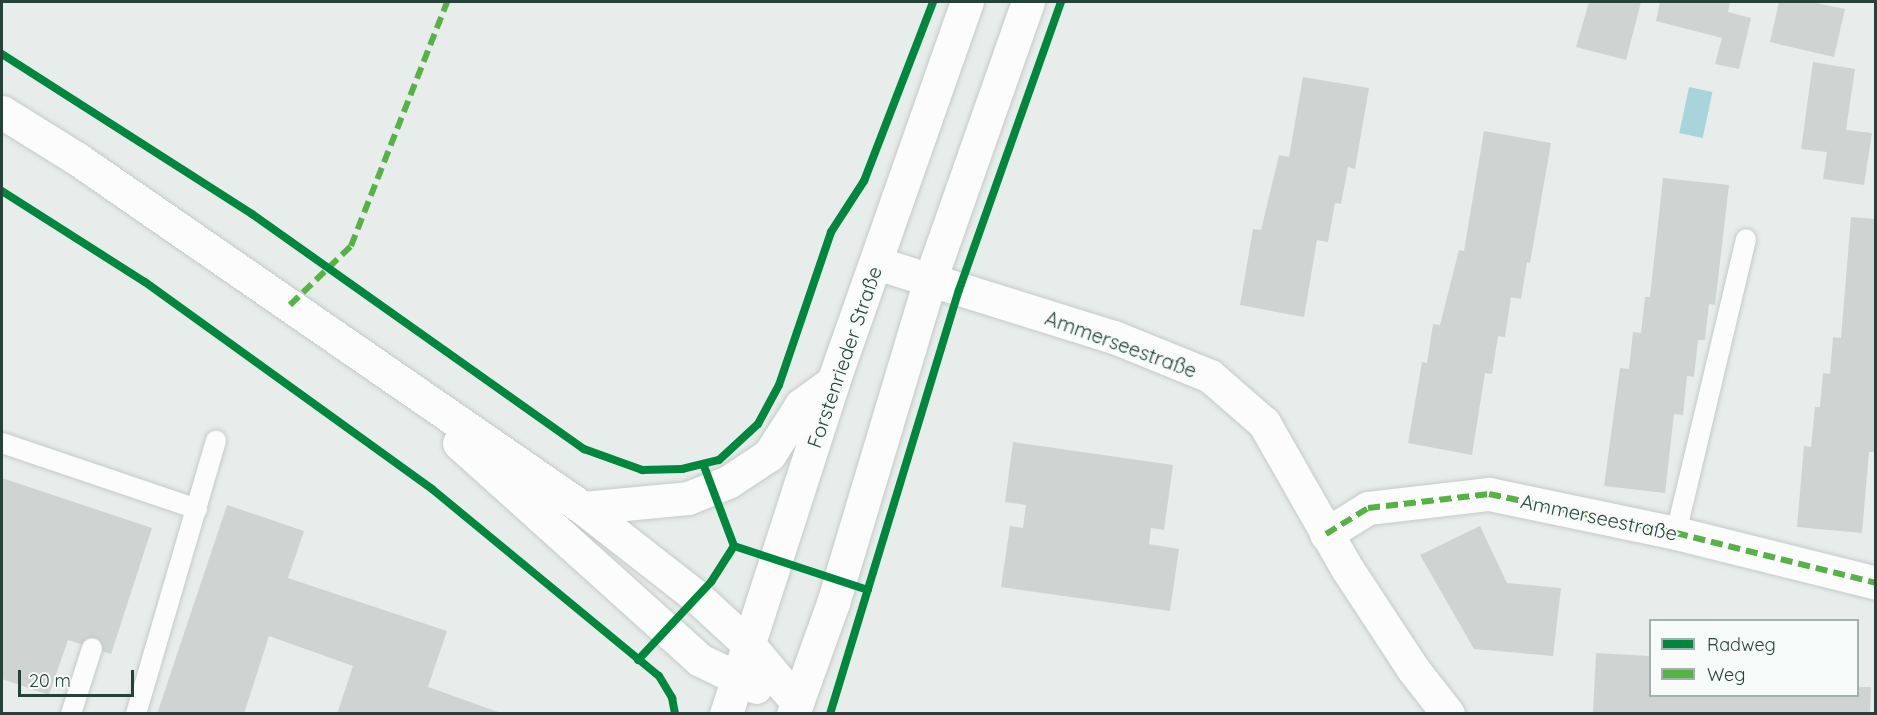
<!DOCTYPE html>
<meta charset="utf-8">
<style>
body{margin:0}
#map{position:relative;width:1877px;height:715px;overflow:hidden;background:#e8edeb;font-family:Quicksand,sans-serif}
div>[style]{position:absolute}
.water>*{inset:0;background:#a9d4db;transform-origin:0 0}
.building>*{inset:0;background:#cfd4d2}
.roads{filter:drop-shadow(0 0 2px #c5cac8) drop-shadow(0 0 2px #c5cac8)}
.lane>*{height:20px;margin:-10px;padding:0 10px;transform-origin:10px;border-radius:10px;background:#fcfcfc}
.street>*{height:33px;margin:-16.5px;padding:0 16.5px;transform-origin:16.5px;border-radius:16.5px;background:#fcfcfc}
.secondary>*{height:33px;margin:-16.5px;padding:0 16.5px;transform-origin:16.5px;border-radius:16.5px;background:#fcfcfc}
.quiet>*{height:6px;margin-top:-3px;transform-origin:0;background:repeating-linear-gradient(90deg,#55b346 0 12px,transparent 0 18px)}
.cycleway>*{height:8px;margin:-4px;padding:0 4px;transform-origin:4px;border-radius:4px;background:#00873e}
span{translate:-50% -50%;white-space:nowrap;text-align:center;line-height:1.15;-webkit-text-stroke:4.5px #f7fbf9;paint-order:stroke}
.street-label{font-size:20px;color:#24423a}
.frame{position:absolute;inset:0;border:3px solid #24423a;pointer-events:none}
.legend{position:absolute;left:1649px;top:619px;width:210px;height:78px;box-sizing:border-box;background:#f7fbf9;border:2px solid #a3b1ad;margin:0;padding:8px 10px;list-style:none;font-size:18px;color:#24423a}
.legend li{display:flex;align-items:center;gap:12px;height:30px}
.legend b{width:30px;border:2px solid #a3b1ad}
.scale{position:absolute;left:18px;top:670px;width:116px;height:27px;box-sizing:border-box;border:3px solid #24423a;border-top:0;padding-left:8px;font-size:18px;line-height:21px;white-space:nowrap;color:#24423a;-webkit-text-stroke:4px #f7fbf9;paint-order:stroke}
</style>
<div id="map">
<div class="water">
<div style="left:1689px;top:87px;width:24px;height:47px;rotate:12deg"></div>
</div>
<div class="building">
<div style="clip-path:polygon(1589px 2px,1641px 2px,1626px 60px,1576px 47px)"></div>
<div style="clip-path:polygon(1660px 2px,1730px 2px,1728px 12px,1751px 18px,1739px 69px,1715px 64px,1722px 38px,1656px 21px)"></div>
<div style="clip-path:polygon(1779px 2px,1811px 2px,1845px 9px,1834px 57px,1770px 42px)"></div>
<div style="clip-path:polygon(1813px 62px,1855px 69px,1846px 130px,1872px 133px,1864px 185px,1823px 179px,1827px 152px,1801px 149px)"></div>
<div style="clip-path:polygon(1303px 77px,1369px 88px,1355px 169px,1348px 167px,1341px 204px,1335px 203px,1328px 242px,1317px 240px,1304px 317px,1240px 305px,1253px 229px,1261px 230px,1279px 155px,1289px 157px)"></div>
<div style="clip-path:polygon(1484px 131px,1551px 143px,1530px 263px,1527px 262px,1521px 299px,1511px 297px,1505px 337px,1498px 336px,1492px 374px,1485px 373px,1472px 455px,1408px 443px,1422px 362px,1427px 363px,1433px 324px,1440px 325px,1459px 250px,1464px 251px)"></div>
<div style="clip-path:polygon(1663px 178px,1729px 185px,1715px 305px,1709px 304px,1705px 340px,1698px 340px,1694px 377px,1687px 376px,1683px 415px,1674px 414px,1665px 493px,1604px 486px,1620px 368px,1629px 369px,1633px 332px,1641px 333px,1645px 297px,1650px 297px)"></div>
<div style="clip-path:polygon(1851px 217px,1875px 219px,1875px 435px,1874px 452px,1869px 452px,1862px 533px,1797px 527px,1804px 446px,1811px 447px,1815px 407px,1820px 407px,1823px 373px,1830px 374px,1833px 337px,1841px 338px)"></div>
<div style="clip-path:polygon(1013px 442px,1173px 465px,1164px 530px,1151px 528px,1149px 544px,1179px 549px,1170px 611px,1001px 587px,1010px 526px,1023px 528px,1026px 505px,1005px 502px)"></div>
<div style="clip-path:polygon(2px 478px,152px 528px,111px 654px,68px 640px,49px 695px,2px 679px)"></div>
<div style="clip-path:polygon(227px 505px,304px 531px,288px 578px,447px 631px,428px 687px,504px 714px,337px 714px,353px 666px,269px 636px,244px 714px,157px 714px)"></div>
<div style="clip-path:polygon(1480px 526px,1507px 583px,1561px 588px,1553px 656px,1474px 649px,1420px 555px)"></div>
<div style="clip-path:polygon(1596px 653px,1650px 656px,1650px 696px,1857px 696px,1858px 687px,1871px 687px,1870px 714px,1593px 714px)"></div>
</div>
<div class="roads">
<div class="lane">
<div style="left:2px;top:443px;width:206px;rotate:18.7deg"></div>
<div style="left:1676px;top:533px;width:302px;rotate:-76.6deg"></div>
<div style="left:71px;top:714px;width:69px;rotate:-72.3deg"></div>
<div style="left:136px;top:714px;width:285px;rotate:-73.7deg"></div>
</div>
<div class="street">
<div style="left:876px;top:263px;width:249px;rotate:17.3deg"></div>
<div style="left:1114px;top:337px;width:104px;rotate:22.1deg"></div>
<div style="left:1210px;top:376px;width:72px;rotate:41deg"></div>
<div style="left:1264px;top:423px;width:169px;rotate:60.3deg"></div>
<div style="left:1348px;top:570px;width:118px;rotate:56.7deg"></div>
<div style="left:1413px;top:669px;width:57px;rotate:52.1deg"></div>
<div style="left:1326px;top:534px;width:49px;rotate:-31.8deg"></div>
<div style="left:1368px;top:508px;width:122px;rotate:-6.6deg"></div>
<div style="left:1489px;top:494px;width:191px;rotate:11.8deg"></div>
<div style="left:1676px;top:533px;width:206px;rotate:14deg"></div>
</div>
<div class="secondary">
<div style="left:2px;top:112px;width:87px;rotate:31.9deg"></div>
<div style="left:76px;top:158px;width:616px;rotate:34.62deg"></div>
<div style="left:583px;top:508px;width:145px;rotate:38deg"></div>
<div style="left:697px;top:597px;width:71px;rotate:42.7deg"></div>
<div style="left:749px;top:645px;width:75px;rotate:49.9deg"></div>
<div style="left:459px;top:443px;width:324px;rotate:42deg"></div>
<div style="left:700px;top:660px;width:62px;rotate:25.7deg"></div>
<div style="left:583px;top:508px;width:105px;rotate:-5.4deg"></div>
<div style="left:688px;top:498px;width:43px;rotate:-21.8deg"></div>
<div style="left:728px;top:482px;width:49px;rotate:-33.4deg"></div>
<div style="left:769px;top:455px;width:59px;rotate:-57.4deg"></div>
<div style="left:801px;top:405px;width:39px;rotate:-36deg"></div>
<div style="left:726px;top:714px;width:349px;rotate:-72.1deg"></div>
<div style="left:833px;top:382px;width:403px;rotate:-70.6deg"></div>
<div style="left:793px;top:714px;width:118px;rotate:-70.2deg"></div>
<div style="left:833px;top:603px;width:337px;rotate:-73.3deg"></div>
<div style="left:930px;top:280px;width:295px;rotate:-70.6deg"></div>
</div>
</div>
<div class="quiet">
<div style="left:290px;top:305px;width:85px;rotate:-44deg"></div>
<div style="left:351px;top:246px;width:262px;rotate:-68.5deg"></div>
<div style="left:1326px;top:534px;width:49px;rotate:-31.8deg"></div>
<div style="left:1368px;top:508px;width:122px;rotate:-6.6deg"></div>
<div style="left:1489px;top:494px;width:191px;rotate:11.8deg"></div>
<div style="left:1676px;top:533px;width:206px;rotate:14deg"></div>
</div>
<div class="cycleway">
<div style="left:2px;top:54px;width:297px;rotate:32.6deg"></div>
<div style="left:252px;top:214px;width:407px;rotate:35.3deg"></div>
<div style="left:584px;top:449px;width:62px;rotate:19.9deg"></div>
<div style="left:642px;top:470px;width:40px;rotate:-1.4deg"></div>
<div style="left:682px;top:469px;width:38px;rotate:-14deg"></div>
<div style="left:719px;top:460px;width:53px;rotate:-42.7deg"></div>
<div style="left:758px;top:424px;width:44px;rotate:-61.7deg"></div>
<div style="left:779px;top:385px;width:162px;rotate:-71.2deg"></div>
<div style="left:831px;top:232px;width:61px;rotate:-57.1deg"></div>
<div style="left:864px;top:181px;width:192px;rotate:-68.9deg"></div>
<div style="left:2px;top:191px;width:169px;rotate:32.5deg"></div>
<div style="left:145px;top:282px;width:354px;rotate:35.8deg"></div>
<div style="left:432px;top:489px;width:294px;rotate:39.5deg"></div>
<div style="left:659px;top:676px;width:26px;rotate:59deg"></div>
<div style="left:672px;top:698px;width:16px;rotate:79deg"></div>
<div style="left:734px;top:546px;width:141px;rotate:18.2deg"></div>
<div style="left:638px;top:660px;width:107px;rotate:-46.9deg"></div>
<div style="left:711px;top:582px;width:43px;rotate:-57.4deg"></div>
<div style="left:734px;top:546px;width:85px;rotate:-110.6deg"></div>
<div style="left:830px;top:714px;width:443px;rotate:-73.1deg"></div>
<div style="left:959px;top:290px;width:306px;rotate:-70.5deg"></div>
</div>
<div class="street-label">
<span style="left:1121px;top:344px;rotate:20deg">Ammerseestraße</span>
<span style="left:844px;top:357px;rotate:-71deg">Forstenrieder Straße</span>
<span style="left:1599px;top:517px;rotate:12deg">Ammerseestraße</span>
</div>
<div class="frame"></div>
<ul class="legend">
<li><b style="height:8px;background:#00873e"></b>Radweg</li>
<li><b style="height:8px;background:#55b346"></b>Weg</li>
</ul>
<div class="scale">20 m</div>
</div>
